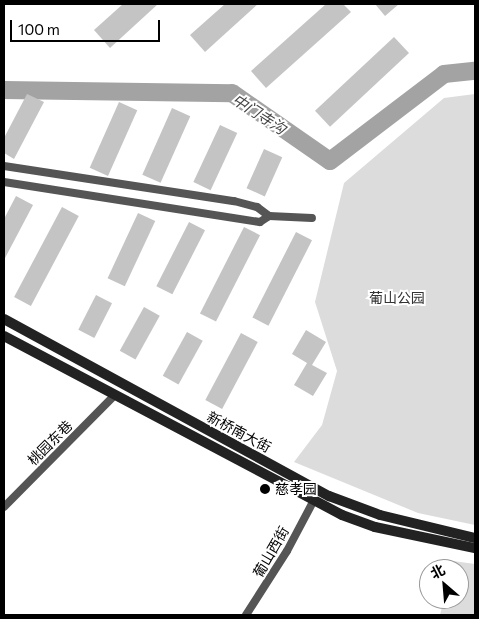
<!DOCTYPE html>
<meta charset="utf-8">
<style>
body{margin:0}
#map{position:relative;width:479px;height:619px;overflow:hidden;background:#fff;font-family:Commissioner,"Noto Sans SC",sans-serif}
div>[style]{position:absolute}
.green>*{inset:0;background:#dcdcdc}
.river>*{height:18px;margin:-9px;padding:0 9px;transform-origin:9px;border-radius:9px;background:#a3a3a3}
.building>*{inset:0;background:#c4c4c4;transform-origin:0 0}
.minor>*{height:8px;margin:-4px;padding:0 4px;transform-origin:4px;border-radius:4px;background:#555}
.secondary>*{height:10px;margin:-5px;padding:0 5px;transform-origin:5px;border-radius:5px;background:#222}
.dots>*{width:14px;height:14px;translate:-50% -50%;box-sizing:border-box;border:2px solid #fff;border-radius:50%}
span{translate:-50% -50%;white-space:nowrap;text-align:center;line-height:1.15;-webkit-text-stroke:4px #fff;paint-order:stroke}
.park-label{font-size:14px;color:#333}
.street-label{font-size:14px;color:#000}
.poi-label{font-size:14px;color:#000}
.left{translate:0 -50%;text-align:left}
.water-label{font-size:15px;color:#444;font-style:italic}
.frame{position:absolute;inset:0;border:5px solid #000;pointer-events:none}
.north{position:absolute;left:419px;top:559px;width:50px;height:50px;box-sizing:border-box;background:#fff;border:1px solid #999;border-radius:50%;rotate:333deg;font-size:14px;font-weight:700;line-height:20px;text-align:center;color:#000}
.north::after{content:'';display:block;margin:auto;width:18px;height:22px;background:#000;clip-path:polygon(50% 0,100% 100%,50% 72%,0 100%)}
.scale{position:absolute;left:10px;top:20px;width:150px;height:22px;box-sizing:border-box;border:2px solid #000;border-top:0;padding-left:6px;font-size:15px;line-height:18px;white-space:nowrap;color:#000;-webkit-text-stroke:4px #fff;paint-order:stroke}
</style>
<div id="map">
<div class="green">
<div style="clip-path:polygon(475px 94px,475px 525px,418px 513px,294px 462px,322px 425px,337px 371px,315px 302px,344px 183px,444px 98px)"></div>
<div style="clip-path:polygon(453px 561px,475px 564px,475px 615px,440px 615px,444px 599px,459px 599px,459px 569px,451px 569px)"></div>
</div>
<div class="river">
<div style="left:4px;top:90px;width:228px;rotate:0.8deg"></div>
<div style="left:232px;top:93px;width:119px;rotate:34.8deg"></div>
<div style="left:330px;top:161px;width:143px;rotate:-37.3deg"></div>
<div style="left:444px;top:74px;width:31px;rotate:-6deg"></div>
</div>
<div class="building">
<div style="clip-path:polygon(123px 4px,158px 4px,110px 48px,94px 30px)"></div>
<div style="clip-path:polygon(225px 4px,258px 4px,205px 52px,190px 35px)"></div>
<div style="clip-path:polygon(326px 4px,343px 4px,351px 12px,266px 88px,251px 71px)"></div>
<div style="clip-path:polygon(375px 4px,399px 4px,385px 16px)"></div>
<div style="left:394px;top:37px;width:22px;height:108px;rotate:47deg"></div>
<div style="clip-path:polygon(27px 94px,44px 102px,14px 159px,4px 153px,4px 138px)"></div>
<div style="left:119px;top:102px;width:20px;height:72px;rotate:24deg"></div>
<div style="left:172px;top:108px;width:20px;height:73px;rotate:24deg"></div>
<div style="left:220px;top:125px;width:19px;height:63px;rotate:25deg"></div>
<div style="left:264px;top:149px;width:20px;height:43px;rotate:24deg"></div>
<div style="clip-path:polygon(16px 196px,33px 205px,4px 260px,4px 219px)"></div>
<div style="left:62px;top:207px;width:19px;height:102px;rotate:28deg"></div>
<div style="left:138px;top:213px;width:19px;height:72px;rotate:25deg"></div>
<div style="left:189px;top:222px;width:18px;height:72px;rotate:27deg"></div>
<div style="left:244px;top:227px;width:18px;height:97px;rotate:27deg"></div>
<div style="left:296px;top:232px;width:18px;height:96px;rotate:27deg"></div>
<div style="left:96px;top:295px;width:18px;height:39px;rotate:27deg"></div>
<div style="left:144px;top:307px;width:18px;height:50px;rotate:29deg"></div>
<div style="clip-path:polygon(306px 330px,326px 342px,312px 365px,327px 373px,313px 396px,294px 385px,307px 363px,292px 354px)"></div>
<div style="left:187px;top:332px;width:18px;height:50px;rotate:29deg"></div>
<div style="left:241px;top:333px;width:19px;height:76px;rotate:28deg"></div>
</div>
<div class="minor">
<div style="left:4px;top:166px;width:233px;rotate:8.7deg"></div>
<div style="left:234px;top:201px;width:24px;rotate:15deg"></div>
<div style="left:257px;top:207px;width:15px;rotate:37deg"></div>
<div style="left:269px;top:216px;width:43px;rotate:2.7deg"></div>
<div style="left:4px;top:182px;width:259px;rotate:8.9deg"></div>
<div style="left:260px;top:222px;width:11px;rotate:-34deg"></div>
<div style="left:4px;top:507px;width:156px;rotate:-45.3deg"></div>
<div style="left:246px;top:615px;width:76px;rotate:-57.4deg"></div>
<div style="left:287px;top:551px;width:58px;rotate:-62.1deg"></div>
</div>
<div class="secondary">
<div style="left:4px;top:319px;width:370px;rotate:28.6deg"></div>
<div style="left:329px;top:496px;width:54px;rotate:20.4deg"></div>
<div style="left:380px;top:515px;width:98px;rotate:13.6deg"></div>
<div style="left:4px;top:336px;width:382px;rotate:27.9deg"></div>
<div style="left:342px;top:515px;width:35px;rotate:20deg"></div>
<div style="left:375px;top:527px;width:102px;rotate:11.9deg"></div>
</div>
<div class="dots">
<div style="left:265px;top:489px;background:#000"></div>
</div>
<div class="park-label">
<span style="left:397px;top:298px">葡山公园</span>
</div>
<div class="street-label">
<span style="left:239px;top:432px;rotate:28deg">新桥南大街</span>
<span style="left:50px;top:443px;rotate:-45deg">桃园东巷</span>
<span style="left:271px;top:552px;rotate:-60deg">葡山西街</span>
</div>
<div class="poi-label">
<span class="left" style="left:275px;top:489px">慈孝园</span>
</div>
<div class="water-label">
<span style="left:259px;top:114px;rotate:33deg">中门寺沟</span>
</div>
<div class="frame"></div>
<div class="north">北</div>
<div class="scale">100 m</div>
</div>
